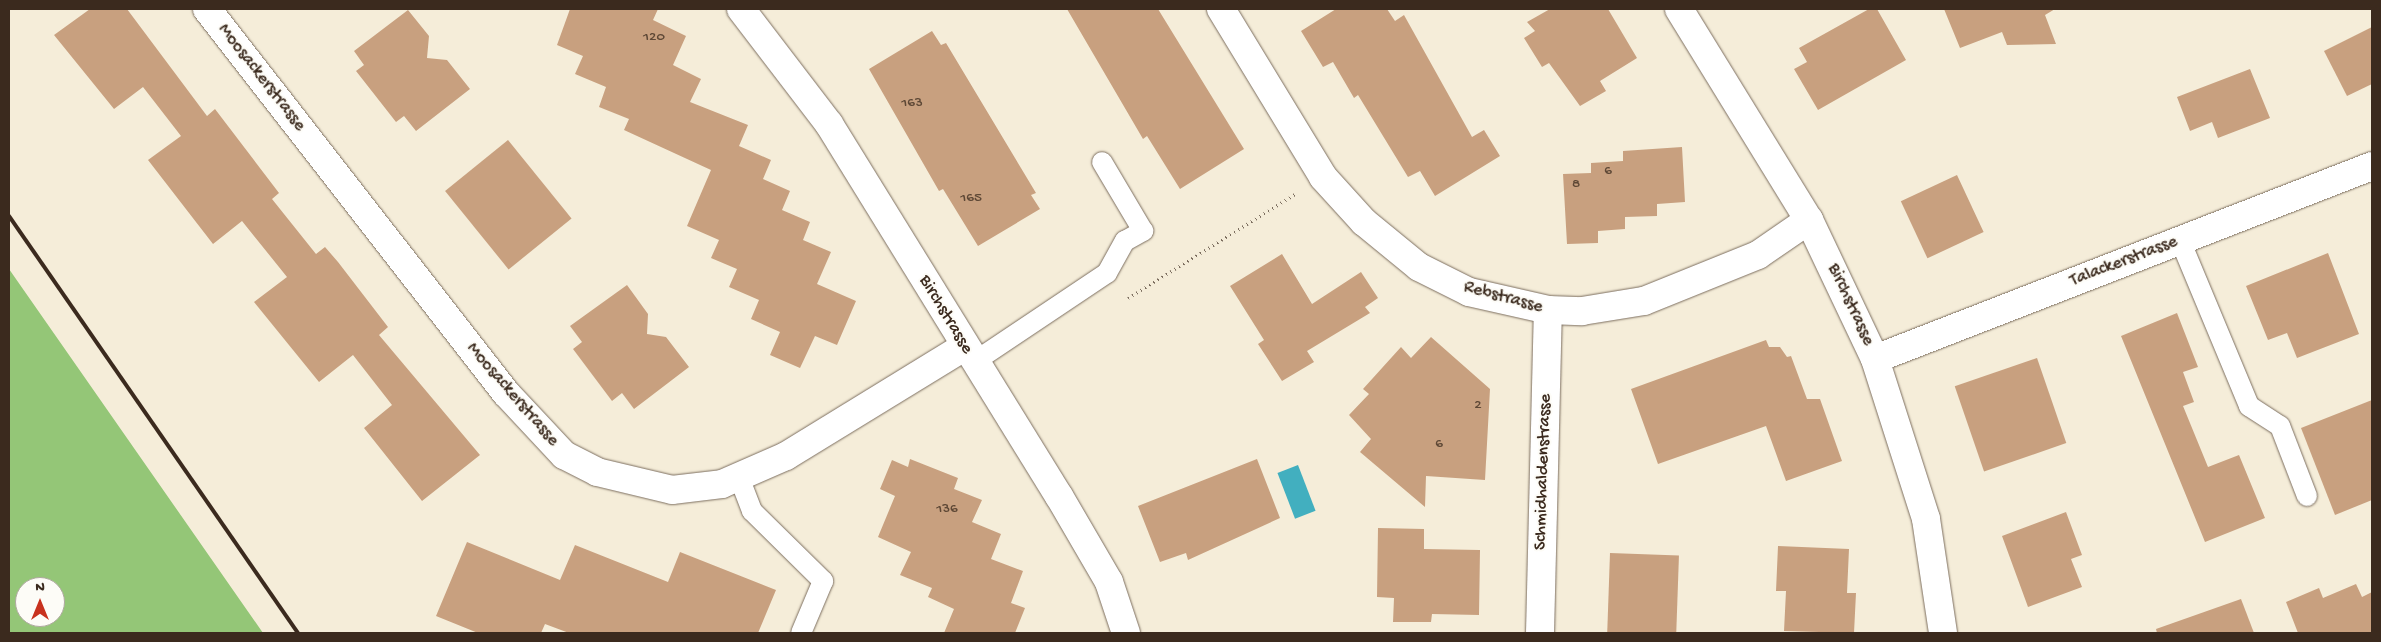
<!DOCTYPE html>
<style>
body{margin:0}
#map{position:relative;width:2381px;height:642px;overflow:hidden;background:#f5edd9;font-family:"Gochi Hand",sans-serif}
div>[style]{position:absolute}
.green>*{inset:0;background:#94c677}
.water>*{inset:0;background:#42afbf;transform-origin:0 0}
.building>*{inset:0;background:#c8a07f;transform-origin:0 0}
.path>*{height:3px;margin-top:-1.5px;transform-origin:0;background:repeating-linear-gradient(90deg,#7c6e5f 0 1px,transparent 0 5px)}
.roads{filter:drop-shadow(0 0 1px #7c6e5f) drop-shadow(0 0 1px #7c6e5f)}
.service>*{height:20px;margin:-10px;padding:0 10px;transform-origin:10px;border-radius:10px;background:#fff}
.minor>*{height:28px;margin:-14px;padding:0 14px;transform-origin:14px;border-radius:14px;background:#fff}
.rail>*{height:4px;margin:-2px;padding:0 2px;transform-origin:2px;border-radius:2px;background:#3b2a1e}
span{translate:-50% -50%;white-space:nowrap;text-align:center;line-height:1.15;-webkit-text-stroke:4px #fdfcf7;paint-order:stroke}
.number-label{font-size:15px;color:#5e4836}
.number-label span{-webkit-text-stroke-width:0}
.street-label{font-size:18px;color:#3b2a1e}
.frame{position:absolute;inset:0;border:10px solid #3b2a1e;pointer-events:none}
.north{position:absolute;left:15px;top:577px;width:50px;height:50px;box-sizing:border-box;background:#fdfcf7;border:1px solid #afa8a0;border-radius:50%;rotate:0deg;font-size:14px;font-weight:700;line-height:20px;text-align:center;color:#3b2a1e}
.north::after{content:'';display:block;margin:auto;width:18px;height:22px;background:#c8321e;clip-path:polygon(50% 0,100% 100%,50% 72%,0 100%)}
</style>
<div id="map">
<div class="green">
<div style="clip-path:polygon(evenodd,9px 269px,263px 633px,9px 633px,9px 269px,25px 587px,55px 587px,55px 617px,25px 617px,25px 587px)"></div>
</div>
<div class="water">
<div style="left:1298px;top:465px;width:49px;height:22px;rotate:69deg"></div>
</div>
<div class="building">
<div style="clip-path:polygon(90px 9px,127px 9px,207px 116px,215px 109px,279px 193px,272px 199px,316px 254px,325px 247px,338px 262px,388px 327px,379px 335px,480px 455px,422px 501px,364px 428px,392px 405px,353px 355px,319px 382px,254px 302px,287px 277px,242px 221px,213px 244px,148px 160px,181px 136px,143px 87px,114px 109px,54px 35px)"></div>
<div style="clip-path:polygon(570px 9px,658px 9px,653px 20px,686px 36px,673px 65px,701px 79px,690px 102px,748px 125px,739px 146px,771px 160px,763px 179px,790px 191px,782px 210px,810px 222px,803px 240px,831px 252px,817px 284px,856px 301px,837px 345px,815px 336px,800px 368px,770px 355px,780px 332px,751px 319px,759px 300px,729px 287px,737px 269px,711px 258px,719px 240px,687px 226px,711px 170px,624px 130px,629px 119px,599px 107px,606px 87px,575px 74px,583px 56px,557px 45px)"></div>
<div style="clip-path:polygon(1067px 9px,1158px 9px,1244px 149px,1180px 189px,1147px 136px,1143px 139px)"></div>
<div style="clip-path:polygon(1336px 9px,1387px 9px,1395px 21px,1404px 15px,1472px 137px,1484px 130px,1500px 156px,1435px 196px,1420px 171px,1408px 177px,1358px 95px,1354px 98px,1333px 62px,1323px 67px,1301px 31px)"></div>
<div style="clip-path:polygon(1550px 9px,1608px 9px,1637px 58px,1600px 81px,1606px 91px,1580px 106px,1549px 63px,1542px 67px,1524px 38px,1535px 31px,1527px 22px)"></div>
<div style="clip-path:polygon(1869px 9px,1877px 9px,1906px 60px,1818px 110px,1794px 69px,1807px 62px,1799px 48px)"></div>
<div style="clip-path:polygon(1944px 9px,2055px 9px,2045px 15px,2056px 44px,2007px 45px,2002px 32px,1960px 48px)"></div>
<div style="clip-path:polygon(408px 10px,429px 36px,427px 58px,447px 60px,470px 89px,416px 131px,404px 116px,396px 122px,356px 71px,364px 65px,354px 51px)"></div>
<div style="clip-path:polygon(2372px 27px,2372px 84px,2347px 96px,2324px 51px)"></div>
<div style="clip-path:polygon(932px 31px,941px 45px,946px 43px,1036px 193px,1031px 195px,1040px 209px,978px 246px,943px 189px,939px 191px,869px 69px)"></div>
<div style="clip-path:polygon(2250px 69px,2270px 118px,2218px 138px,2212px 122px,2190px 131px,2177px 97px)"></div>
<div style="left:508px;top:140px;width:101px;height:81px;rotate:51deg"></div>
<div style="clip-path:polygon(1682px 147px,1685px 202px,1657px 204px,1657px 216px,1625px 217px,1625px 229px,1598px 231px,1598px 243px,1567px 244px,1563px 174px,1591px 173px,1591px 163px,1623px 161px,1623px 151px)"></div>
<div style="left:1957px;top:175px;width:63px;height:62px;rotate:65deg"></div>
<div style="clip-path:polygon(2328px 253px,2359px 334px,2297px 358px,2287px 333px,2268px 340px,2246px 286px)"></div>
<div style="clip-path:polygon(1282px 254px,1312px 304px,1361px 272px,1378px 298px,1365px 307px,1370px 313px,1307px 351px,1314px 362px,1282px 381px,1258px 344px,1264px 340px,1230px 286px)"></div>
<div style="clip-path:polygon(627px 285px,648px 314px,647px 334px,666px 337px,689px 367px,634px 409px,622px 393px,612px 401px,573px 349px,582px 342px,570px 326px)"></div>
<div style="clip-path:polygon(2177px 313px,2198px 367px,2183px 372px,2194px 402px,2183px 406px,2208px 467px,2239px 455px,2265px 518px,2205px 542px,2121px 336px)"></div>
<div style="clip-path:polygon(1431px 337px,1490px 389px,1485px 480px,1426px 476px,1425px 507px,1360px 452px,1371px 439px,1349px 415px,1369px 394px,1363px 389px,1401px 347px,1411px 358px)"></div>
<div style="clip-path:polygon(1766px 340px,1769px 347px,1780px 347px,1787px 357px,1791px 356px,1807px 399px,1820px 399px,1842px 461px,1786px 481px,1766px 426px,1658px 464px,1631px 389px)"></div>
<div style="left:2037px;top:358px;width:90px;height:87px;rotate:71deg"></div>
<div style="clip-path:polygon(2372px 400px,2372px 500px,2335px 515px,2301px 428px)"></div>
<div style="clip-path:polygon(910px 459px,958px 478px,954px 489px,982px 500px,972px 522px,1001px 534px,991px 559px,1023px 571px,1011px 603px,1025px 608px,1015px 633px,944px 633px,954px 609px,928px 597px,932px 588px,900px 575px,911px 552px,878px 537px,895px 496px,880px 489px,892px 460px,908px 467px)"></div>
<div style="clip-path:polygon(1257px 459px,1280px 518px,1188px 560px,1186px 553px,1160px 562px,1138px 506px)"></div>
<div style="clip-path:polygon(2066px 512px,2082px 555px,2071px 559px,2082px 587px,2028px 607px,2002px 536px)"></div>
<div style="clip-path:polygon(1378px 528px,1424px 529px,1424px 549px,1480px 550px,1479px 615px,1432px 614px,1431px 622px,1393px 622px,1394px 598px,1377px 597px)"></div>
<div style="clip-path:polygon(467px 542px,560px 580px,575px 545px,668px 582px,680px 552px,776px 590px,758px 633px,569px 633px,545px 624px,541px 633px,478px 633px,436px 616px)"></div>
<div style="clip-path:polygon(1778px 546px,1849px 549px,1847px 593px,1856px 593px,1854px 633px,1784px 631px,1786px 591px,1776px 591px)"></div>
<div style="left:1610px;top:553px;width:69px;height:80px;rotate:2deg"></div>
<div style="clip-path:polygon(2356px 584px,2362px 597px,2372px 592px,2372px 633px,2298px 633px,2286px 602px,2319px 588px,2323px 598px)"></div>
<div style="clip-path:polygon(2241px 599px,2254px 633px,2157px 633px,2156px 629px)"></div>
</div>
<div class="path">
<div style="left:1128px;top:298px;width:197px;rotate:-31.9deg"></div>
</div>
<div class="roads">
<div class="service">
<div style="left:2180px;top:240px;width:180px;rotate:67.4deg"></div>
<div style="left:2249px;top:406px;width:37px;rotate:33deg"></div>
<div style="left:2280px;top:426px;width:75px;rotate:68.9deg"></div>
<div style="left:974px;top:362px;width:160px;rotate:-33.8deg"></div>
<div style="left:1107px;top:273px;width:37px;rotate:-61deg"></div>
<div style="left:1125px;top:241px;width:21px;rotate:-29deg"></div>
<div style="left:1143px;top:231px;width:80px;rotate:-120.7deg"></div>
<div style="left:739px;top:477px;width:36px;rotate:69deg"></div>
<div style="left:752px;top:511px;width:100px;rotate:44.6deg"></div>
<div style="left:823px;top:581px;width:56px;rotate:112.9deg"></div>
</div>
<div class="minor">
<div style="left:207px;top:9px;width:487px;rotate:52.1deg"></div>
<div style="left:506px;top:393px;width:85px;rotate:46.9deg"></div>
<div style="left:564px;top:455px;width:37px;rotate:27deg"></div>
<div style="left:597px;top:472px;width:77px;rotate:13.5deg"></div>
<div style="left:672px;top:490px;width:50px;rotate:-6.8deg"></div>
<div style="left:722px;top:484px;width:70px;rotate:-23.6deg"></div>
<div style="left:786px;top:456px;width:209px;rotate:-31.5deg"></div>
<div style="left:741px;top:9px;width:145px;rotate:52.6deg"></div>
<div style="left:829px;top:124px;width:437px;rotate:58.3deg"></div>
<div style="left:1059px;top:496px;width:99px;rotate:59.8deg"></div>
<div style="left:1109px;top:582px;width:54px;rotate:71.6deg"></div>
<div style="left:1221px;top:9px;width:197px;rotate:58.7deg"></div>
<div style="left:1323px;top:177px;width:61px;rotate:47.7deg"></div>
<div style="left:1364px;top:222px;width:71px;rotate:39.3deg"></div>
<div style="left:1419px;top:267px;width:56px;rotate:26.6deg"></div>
<div style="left:1469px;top:292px;width:81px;rotate:12.8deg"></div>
<div style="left:1548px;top:310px;width:34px;rotate:2deg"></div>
<div style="left:1582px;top:311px;width:63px;rotate:-9.2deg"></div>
<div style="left:1644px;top:301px;width:123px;rotate:-22deg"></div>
<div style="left:1758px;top:255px;width:62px;rotate:-34.5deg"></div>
<div style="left:1679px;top:9px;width:248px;rotate:58.4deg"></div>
<div style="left:1809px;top:220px;width:154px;rotate:64.6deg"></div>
<div style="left:1875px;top:359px;width:168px;rotate:72.3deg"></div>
<div style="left:1926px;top:519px;width:115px;rotate:81.5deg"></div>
<div style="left:1875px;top:359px;width:533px;rotate:-21.22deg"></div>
<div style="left:1540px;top:633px;width:323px;rotate:-88.6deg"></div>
</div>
</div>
<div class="rail">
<div style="left:9px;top:216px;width:507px;rotate:55.28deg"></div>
</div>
<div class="number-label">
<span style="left:654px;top:38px">120</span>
<span style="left:912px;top:104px">163</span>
<span style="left:1608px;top:172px">6</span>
<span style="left:1576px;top:185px">8</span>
<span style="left:971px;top:199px">165</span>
<span style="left:1478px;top:406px">2</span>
<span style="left:1439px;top:445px">6</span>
<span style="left:947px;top:510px">136</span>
</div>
<div class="street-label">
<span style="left:261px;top:78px;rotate:52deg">Moosackerstrasse</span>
<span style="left:2124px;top:262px;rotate:-21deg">Talackerstrasse</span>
<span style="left:1503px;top:298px;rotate:15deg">Rebstrasse</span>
<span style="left:1850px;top:305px;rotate:65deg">Birchstrasse</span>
<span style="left:945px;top:315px;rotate:59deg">Birchstrasse</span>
<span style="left:512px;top:395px;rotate:49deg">Moosackerstrasse</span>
<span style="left:1544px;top:472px;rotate:-88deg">Schmidhaldenstrasse</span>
</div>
<div class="frame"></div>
<div class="north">N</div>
</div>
